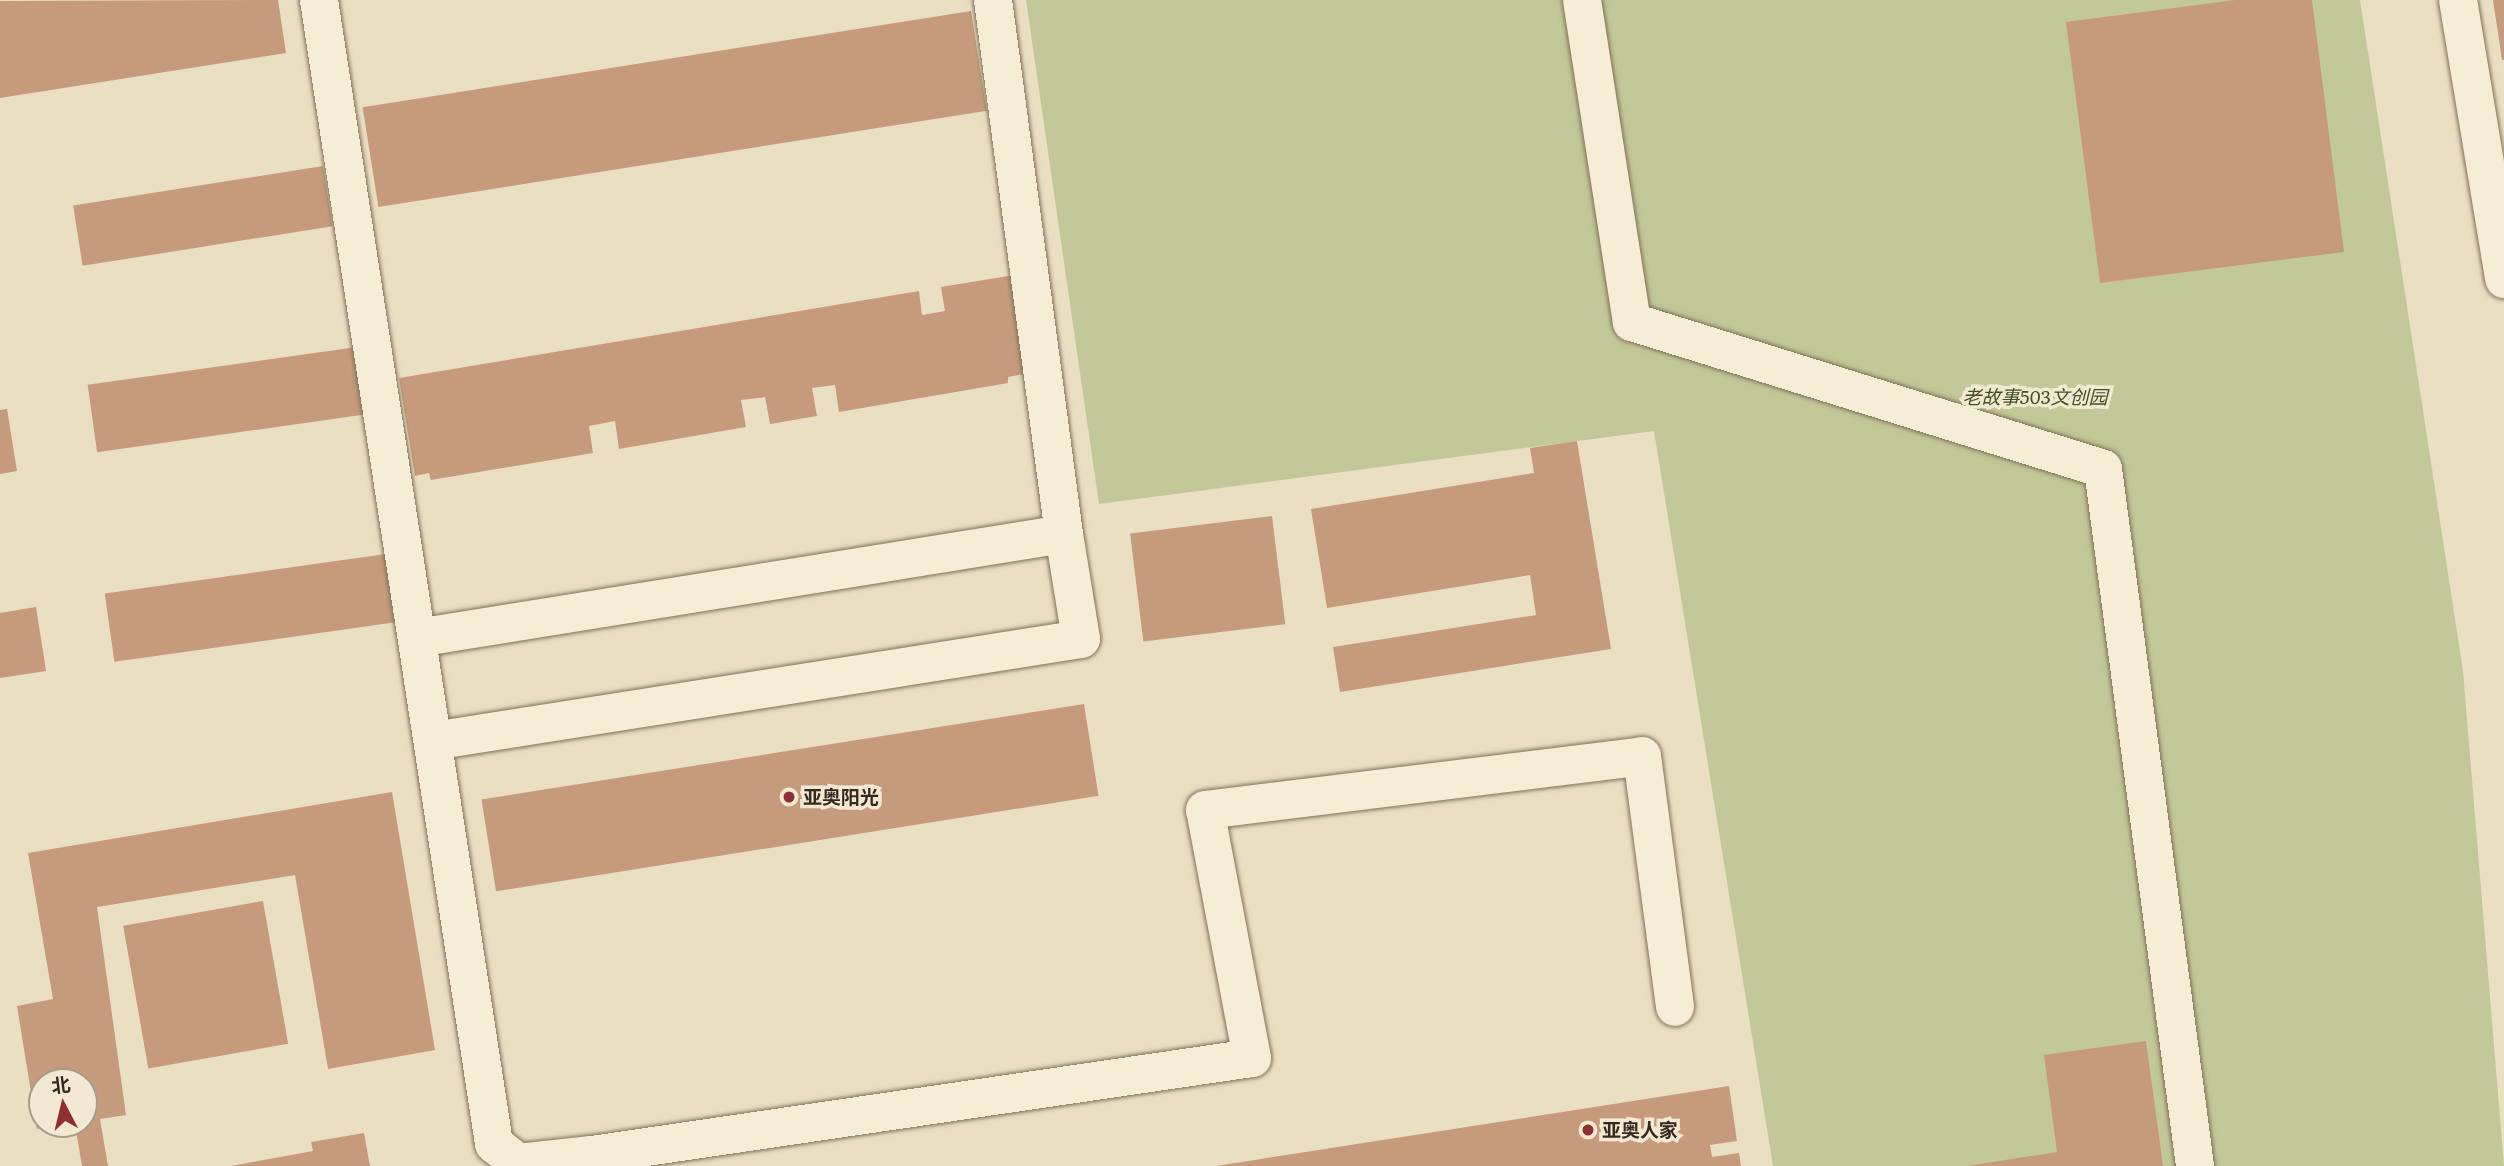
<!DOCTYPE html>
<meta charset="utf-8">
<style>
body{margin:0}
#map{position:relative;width:2504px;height:1166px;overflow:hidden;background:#eadfc3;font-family:Literata,"Noto Sans SC",serif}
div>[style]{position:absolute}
.green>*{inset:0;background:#c2c898}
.building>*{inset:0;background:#c69b7c;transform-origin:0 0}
.roads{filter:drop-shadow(0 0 2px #83715b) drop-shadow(0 0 2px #83715b)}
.minor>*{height:38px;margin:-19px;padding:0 19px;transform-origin:19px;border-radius:19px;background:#f6edd6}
.dots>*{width:19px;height:19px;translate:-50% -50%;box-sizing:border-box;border:4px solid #f3e9d2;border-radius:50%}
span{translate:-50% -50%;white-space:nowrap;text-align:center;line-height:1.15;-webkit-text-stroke:7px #f3e9d2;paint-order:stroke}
.park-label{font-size:19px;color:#454f27;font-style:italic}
.poi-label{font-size:19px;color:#34291e;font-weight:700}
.left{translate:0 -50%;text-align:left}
.north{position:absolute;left:28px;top:1068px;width:70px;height:70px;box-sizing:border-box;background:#f3e9d2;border:2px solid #a79c8a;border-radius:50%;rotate:353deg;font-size:19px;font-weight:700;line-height:28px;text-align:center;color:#34291e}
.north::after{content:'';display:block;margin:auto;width:24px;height:32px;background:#8e3030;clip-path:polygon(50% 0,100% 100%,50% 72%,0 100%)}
</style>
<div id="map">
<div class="green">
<div style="clip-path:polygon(1026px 0,2360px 0,2463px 671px,2504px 1166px,1773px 1166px,1654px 431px,1099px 504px)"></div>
</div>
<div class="building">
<div style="clip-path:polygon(278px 0,286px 53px,0 98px,0 1px)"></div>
<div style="clip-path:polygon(2235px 0,2312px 0,2344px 252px,2100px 283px,2066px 22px)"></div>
<div style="clip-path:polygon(2493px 0,2504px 0,2504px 60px,2502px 60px)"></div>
<div style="left:971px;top:11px;width:101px;height:616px;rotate:81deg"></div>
<div style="left:323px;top:166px;width:61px;height:253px;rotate:81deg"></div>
<div style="clip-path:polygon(1014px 275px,1030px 373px,1008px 377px,1008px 383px,839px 412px,835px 385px,812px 388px,817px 416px,770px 424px,765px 397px,741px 400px,746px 427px,619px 449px,615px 421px,589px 426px,593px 453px,431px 480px,429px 473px,415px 476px,399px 378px,919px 291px,922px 315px,945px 311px,941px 287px)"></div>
<div style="left:357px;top:347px;width:68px;height:272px;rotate:82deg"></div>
<div style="clip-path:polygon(7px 409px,17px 471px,0 474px,0 410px)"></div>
<div style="clip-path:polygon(1577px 441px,1611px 649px,1340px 692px,1333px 647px,1536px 615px,1530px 575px,1327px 608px,1311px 509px,1534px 473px,1530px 448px)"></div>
<div style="left:1272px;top:516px;width:109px;height:143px;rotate:83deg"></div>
<div style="left:386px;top:554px;width:69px;height:284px;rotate:82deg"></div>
<div style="clip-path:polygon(36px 607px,46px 671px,0 678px,0 613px)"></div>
<div style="left:1084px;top:704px;width:93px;height:610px;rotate:81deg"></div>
<div style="clip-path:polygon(392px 792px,435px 1050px,328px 1069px,295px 875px,97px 907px,126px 1115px,100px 1119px,108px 1166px,82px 1166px,75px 1124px,84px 1124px,84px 1082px,42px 1082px,42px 1124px,62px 1126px,37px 1129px,17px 1006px,53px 999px,28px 853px)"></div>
<div style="left:263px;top:901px;width:145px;height:142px;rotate:80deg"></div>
<div style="clip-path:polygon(2146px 1041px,2163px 1166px,1967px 1166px,2057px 1152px,2044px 1055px)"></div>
<div style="clip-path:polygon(1729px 1086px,1737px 1141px,1710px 1145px,1712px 1157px,1739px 1153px,1741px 1166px,1216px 1166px)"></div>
<div style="clip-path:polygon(364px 1133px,370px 1166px,231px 1166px,313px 1151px,311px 1142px)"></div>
</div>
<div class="roads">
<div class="minor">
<div style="left:319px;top:0;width:1157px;rotate:81.3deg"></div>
<div style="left:494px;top:1144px;width:31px;rotate:38deg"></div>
<div style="left:518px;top:1163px;width:74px;rotate:-6.2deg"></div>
<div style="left:592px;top:1155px;width:11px;rotate:80deg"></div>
<div style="left:993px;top:0;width:539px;rotate:82.43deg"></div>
<div style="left:1582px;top:0;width:326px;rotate:81.2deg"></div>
<div style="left:1632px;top:322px;width:493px;rotate:17.3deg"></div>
<div style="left:2103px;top:469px;width:703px;rotate:82.48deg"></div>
<div style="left:2458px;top:0;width:283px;rotate:80.6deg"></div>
<div style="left:417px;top:638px;width:655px;rotate:-9.13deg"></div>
<div style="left:1064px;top:534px;width:106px;rotate:80.8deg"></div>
<div style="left:1081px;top:639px;width:656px;rotate:171.05deg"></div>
<div style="left:592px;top:1155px;width:667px;rotate:-8.36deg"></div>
<div style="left:1252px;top:1058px;width:252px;rotate:-100.7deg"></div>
<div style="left:1205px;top:810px;width:440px;rotate:-7deg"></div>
<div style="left:1642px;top:756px;width:253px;rotate:82.5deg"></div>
</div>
</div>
<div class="dots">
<div style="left:789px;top:797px;background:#8e3030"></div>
<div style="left:1588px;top:1130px;background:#8e3030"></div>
</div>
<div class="park-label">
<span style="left:2035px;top:397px">老故事503文创园</span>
</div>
<div class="poi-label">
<span class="left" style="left:803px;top:797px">亚奥阳光</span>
<span class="left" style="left:1602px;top:1130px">亚奥人家</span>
</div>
<div class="north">北</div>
</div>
